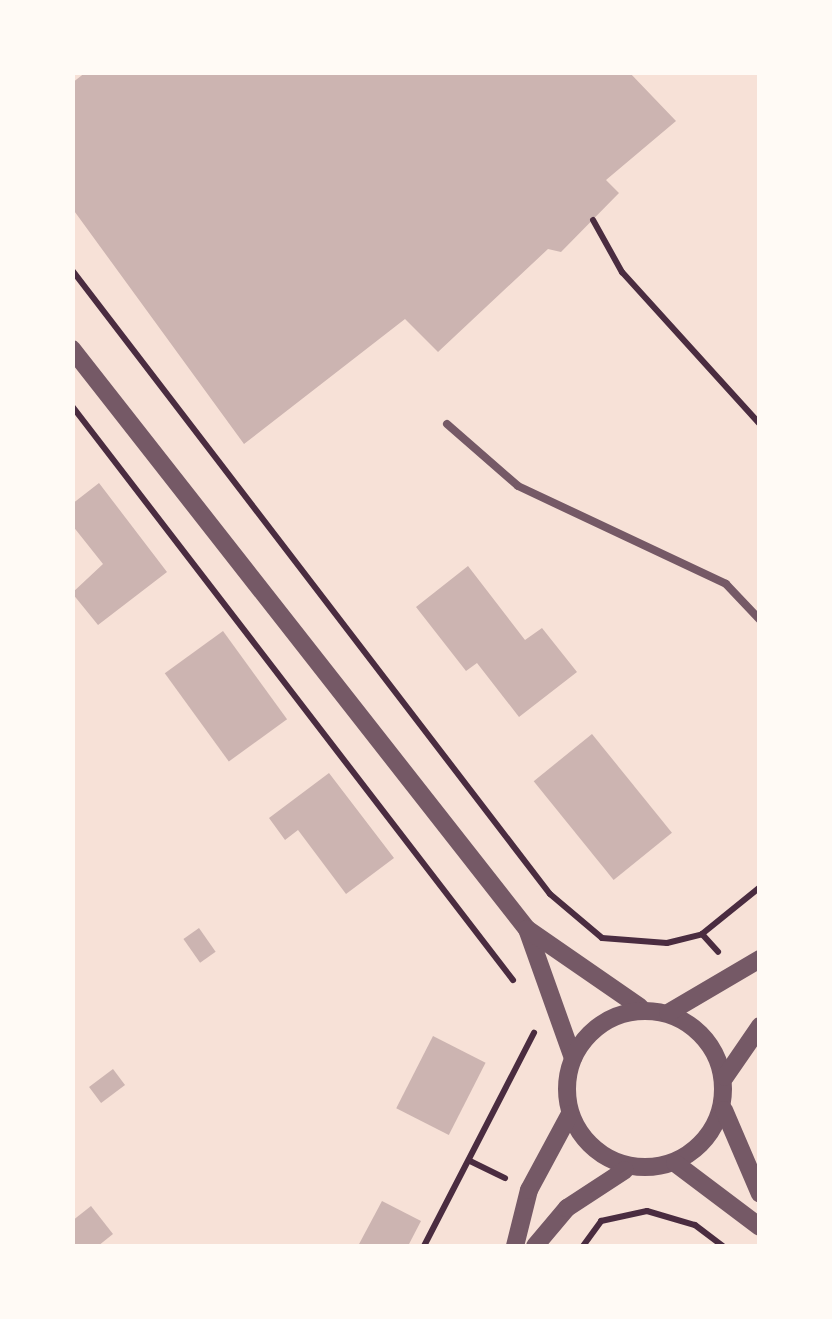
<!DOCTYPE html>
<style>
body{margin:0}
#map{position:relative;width:832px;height:1319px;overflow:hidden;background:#f7e1d7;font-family:Quicksand,sans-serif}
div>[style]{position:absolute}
.building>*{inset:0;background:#ccb4b1;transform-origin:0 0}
.path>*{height:6px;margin:-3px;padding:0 3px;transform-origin:3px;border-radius:3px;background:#4a2c40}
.service>*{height:8px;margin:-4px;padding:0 4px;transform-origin:4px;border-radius:4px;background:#755966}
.tertiary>*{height:18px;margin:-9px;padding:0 9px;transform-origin:9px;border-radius:9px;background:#755966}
.tertiary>.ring{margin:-9px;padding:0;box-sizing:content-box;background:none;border:18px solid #755966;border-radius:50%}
span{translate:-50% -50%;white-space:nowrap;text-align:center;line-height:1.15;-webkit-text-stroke:9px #fffaf5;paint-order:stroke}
.frame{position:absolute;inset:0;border:75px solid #fffaf5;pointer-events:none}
</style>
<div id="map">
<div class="building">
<div style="clip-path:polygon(86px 72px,629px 72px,676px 121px,606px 180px,619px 193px,561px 252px,548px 249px,438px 352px,405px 319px,244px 444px,72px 208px,72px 83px)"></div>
<div style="clip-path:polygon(99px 483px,167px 572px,98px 625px,72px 593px,103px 564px,72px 525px,72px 504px)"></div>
<div style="clip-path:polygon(468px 566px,525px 640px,542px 628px,577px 672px,519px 717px,477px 663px,466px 671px,416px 607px)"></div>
<div style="left:223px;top:631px;width:109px;height:72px;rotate:54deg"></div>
<div style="left:592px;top:734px;width:127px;height:75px;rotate:51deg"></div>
<div style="clip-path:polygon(329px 773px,394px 858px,346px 894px,298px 830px,285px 840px,269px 818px)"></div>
<div style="left:199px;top:928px;width:29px;height:19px;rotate:55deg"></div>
<div style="left:433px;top:1036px;width:59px;height:81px;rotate:27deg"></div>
<div style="left:113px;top:1069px;width:20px;height:30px;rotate:53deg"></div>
<div style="clip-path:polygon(382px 1201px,421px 1221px,408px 1246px,358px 1246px)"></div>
<div style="clip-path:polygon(91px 1206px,113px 1234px,98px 1246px,72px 1246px,72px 1221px)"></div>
</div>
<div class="path">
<div style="left:593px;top:220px;width:60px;rotate:60.9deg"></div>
<div style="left:622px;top:272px;width:205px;rotate:47.8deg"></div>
<div style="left:72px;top:270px;width:786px;rotate:52.55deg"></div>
<div style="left:550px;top:894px;width:68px;rotate:40.2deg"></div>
<div style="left:602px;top:938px;width:65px;rotate:4.4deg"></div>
<div style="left:667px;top:943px;width:36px;rotate:-14deg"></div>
<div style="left:702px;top:934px;width:75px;rotate:-39deg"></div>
<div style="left:72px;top:406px;width:724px;rotate:52.47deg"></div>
<div style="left:702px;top:934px;width:24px;rotate:48deg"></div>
<div style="left:470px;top:1161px;width:39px;rotate:26deg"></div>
<div style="left:424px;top:1246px;width:240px;rotate:-62.7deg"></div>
<div style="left:583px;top:1246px;width:31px;rotate:-54deg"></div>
<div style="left:601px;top:1221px;width:47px;rotate:-12.3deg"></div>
<div style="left:647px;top:1211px;width:50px;rotate:16.3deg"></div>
<div style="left:695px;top:1225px;width:35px;rotate:37deg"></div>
</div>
<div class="service">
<div style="left:447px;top:424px;width:94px;rotate:41.1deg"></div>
<div style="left:518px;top:486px;width:230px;rotate:25.2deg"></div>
<div style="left:726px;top:584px;width:50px;rotate:46.6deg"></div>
</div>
<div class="tertiary">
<div style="left:72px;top:349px;width:737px;rotate:51.89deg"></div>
<div style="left:527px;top:929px;width:137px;rotate:70.4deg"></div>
<div style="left:527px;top:929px;width:137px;rotate:34.6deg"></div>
<div class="ring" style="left:567px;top:1011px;width:138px;height:138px"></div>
<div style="left:668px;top:1013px;width:107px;rotate:-30.4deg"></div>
<div style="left:725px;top:1077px;width:62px;rotate:-55.5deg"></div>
<div style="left:724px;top:1110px;width:91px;rotate:66.8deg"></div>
<div style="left:675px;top:1163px;width:106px;rotate:37deg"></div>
<div style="left:515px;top:1246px;width:58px;rotate:-76deg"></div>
<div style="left:529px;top:1190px;width:86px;rotate:-61.7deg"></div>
<div style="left:535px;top:1246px;width:50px;rotate:-49.9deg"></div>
<div style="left:567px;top:1208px;width:69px;rotate:-33.2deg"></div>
</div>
<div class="frame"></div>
</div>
